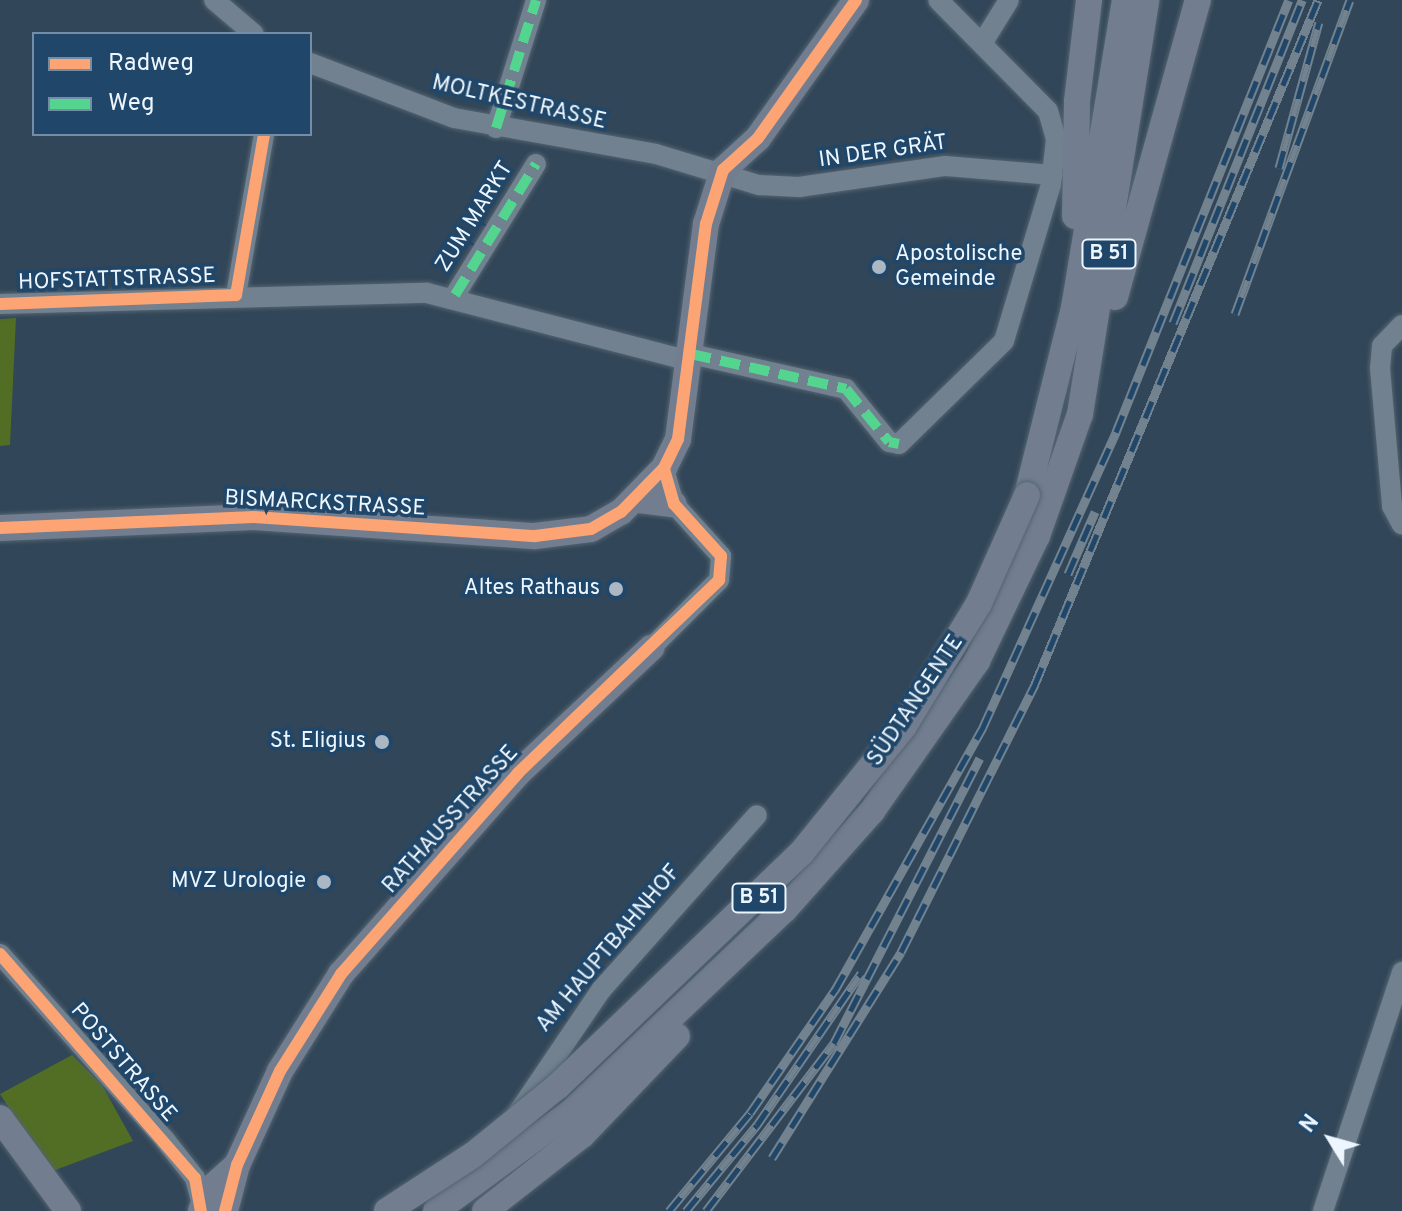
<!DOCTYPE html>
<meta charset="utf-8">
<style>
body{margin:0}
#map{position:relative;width:1402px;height:1211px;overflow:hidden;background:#314658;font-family:Overpass,sans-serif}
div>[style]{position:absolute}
.green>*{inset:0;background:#516e24}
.roads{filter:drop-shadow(0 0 2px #546471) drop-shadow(0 0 2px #546471)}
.minor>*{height:20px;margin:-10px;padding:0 10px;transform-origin:10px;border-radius:10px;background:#71818f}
.major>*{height:26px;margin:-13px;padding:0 13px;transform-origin:13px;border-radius:13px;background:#727e90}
.rail>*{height:9px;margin-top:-4.5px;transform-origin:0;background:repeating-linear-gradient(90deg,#204769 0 18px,#72828f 0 36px);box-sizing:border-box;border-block:2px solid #72828f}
.bridges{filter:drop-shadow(0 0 2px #546471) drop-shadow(0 0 2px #546471)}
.major-bridge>*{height:26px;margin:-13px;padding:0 13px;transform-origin:13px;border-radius:13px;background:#727e90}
.quiet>*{height:10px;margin-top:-5px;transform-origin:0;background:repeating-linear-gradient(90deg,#53d58f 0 20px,transparent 0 30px)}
.cycleway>*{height:12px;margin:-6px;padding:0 6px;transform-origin:6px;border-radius:6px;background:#fda474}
.dots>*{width:22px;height:22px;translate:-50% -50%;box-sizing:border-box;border:4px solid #204769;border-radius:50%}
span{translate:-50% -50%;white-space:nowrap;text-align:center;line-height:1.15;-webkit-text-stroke:7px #204769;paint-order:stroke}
.shield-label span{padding:2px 6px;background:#204769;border:2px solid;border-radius:6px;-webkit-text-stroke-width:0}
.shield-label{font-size:20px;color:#edf6fe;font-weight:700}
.street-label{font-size:22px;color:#edf6fe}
.poi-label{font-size:22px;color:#edf6fe}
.left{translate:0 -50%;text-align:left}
.right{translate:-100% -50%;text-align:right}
.legend{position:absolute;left:32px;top:32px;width:280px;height:104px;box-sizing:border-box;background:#204769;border:2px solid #728da5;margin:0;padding:10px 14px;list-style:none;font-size:24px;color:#edf6fe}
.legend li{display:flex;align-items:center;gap:16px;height:40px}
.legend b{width:40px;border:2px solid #728da5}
.north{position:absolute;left:1290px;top:1099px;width:80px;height:80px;-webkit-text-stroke:6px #204769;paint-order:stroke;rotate:307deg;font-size:22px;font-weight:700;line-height:32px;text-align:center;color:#edf6fe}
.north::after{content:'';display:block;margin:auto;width:28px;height:36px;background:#edf6fe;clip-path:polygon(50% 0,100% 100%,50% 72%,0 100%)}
</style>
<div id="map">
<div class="green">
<div style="clip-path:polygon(16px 318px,10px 445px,0 446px,0 319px)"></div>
<div style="clip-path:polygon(72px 1055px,102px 1085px,133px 1141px,50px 1172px,0 1094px)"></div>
</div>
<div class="roads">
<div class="minor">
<div style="left:214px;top:0;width:52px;rotate:40.4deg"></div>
<div style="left:983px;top:42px;width:49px;rotate:-58.2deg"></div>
<div style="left:310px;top:63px;width:154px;rotate:20.9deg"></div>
<div style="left:454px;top:118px;width:205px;rotate:10.1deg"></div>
<div style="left:656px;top:154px;width:108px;rotate:16.8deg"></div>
<div style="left:759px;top:185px;width:40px;rotate:2.9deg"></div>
<div style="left:799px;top:187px;width:148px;rotate:-8.2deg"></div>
<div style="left:945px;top:166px;width:108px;rotate:4.8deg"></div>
<div style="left:496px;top:128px;width:134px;rotate:-72.6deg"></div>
<div style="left:236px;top:295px;width:163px;rotate:-80.1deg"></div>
<div style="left:455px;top:295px;width:154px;rotate:-58.3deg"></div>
<div style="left:0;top:304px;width:427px;rotate:-1.5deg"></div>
<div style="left:427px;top:293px;width:272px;rotate:14.5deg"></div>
<div style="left:1402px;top:325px;width:29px;rotate:134deg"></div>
<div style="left:1382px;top:346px;width:22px;rotate:95deg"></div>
<div style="left:1380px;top:368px;width:139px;rotate:85deg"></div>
<div style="left:1392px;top:506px;width:21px;rotate:62deg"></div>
<div style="left:691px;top:354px;width:159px;rotate:12.7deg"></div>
<div style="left:846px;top:389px;width:68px;rotate:50.9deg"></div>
<div style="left:889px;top:442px;width:10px;rotate:11deg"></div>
<div style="left:899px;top:444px;width:147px;rotate:-44.4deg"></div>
<div style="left:1004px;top:341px;width:164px;rotate:-73.3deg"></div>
<div style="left:1051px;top:184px;width:45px;rotate:-83.7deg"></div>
<div style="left:1056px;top:139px;width:29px;rotate:-106deg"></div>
<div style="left:1048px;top:111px;width:156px;rotate:-134.7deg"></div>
<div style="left:651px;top:648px;width:96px;rotate:-45deg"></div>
<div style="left:719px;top:580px;width:24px;rotate:-85deg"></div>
<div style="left:721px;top:556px;width:70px;rotate:-132.1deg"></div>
<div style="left:674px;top:504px;width:37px;rotate:-106deg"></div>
<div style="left:0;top:954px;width:249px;rotate:48.4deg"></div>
<div style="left:165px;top:1140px;width:48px;rotate:51.7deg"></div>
<div style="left:195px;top:1178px;width:28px;rotate:75deg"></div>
<div style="left:517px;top:1114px;width:150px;rotate:-55.9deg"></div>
<div style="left:601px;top:990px;width:234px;rotate:-48.3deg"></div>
<div style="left:1323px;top:1211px;width:252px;rotate:-71.7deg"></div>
</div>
<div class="major">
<div style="left:1075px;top:216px;width:115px;rotate:-89deg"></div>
<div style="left:1077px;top:101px;width:102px;rotate:-83.2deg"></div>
<div style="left:1115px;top:297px;width:308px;rotate:-74.4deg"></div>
<div style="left:1027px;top:495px;width:193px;rotate:-75.9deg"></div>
<div style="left:1074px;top:308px;width:312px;rotate:-80.6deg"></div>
<div style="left:639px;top:500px;width:35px;rotate:7deg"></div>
<div style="left:0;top:528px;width:254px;rotate:-2.5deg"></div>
<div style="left:254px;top:517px;width:282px;rotate:3.9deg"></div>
<div style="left:535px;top:536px;width:56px;rotate:-7.1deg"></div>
<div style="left:591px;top:529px;width:34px;rotate:-30deg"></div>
<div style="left:621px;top:512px;width:62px;rotate:-45.7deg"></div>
<div style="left:664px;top:468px;width:32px;rotate:-64deg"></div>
<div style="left:678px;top:439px;width:217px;rotate:-82.6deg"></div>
<div style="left:706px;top:224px;width:57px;rotate:-72.5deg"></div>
<div style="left:723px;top:170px;width:47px;rotate:-42.4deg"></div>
<div style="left:758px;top:138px;width:169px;rotate:-54.6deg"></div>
<div style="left:0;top:1118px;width:115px;rotate:53.8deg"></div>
<div style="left:201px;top:1211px;width:21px;rotate:-71deg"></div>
<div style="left:208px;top:1191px;width:39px;rotate:-42deg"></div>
<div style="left:225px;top:1211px;width:48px;rotate:-75.4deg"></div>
<div style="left:237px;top:1165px;width:103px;rotate:-65.4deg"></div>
<div style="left:280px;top:1071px;width:115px;rotate:-57.8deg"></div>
<div style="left:341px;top:974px;width:268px;rotate:-48.6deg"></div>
<div style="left:518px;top:773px;width:183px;rotate:-43.2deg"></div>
<div style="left:436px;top:1211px;width:167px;rotate:-36.3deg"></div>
<div style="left:571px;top:1112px;width:295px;rotate:-43.5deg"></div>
<div style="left:785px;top:909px;width:131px;rotate:-48.4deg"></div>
<div style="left:872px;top:811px;width:183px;rotate:-55deg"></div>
<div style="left:977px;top:661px;width:139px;rotate:-64.4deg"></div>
<div style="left:1037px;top:536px;width:129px;rotate:-70.6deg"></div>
<div style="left:1080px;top:414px;width:419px;rotate:-80.9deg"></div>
<div style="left:485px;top:1211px;width:123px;rotate:-38.1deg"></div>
<div style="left:582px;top:1135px;width:137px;rotate:-46.2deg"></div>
</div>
</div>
<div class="rail">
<div style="left:1279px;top:168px;width:151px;rotate:-74.7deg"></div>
<div style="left:1235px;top:314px;width:334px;rotate:-69.9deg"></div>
<div style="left:1173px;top:323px;width:348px;rotate:-68.2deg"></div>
<div style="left:1068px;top:574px;width:68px;rotate:-66.5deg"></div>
<div style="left:772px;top:1158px;width:243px;rotate:-57.9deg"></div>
<div style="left:901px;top:952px;width:300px;rotate:-63.4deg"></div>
<div style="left:1035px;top:684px;width:740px;rotate:-67.52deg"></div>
<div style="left:669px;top:1211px;width:127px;rotate:-50.4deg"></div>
<div style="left:750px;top:1113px;width:150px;rotate:-55.4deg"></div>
<div style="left:835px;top:990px;width:302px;rotate:-60.6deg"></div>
<div style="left:983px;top:727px;width:324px;rotate:-65.7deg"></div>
<div style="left:1116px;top:432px;width:465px;rotate:-68.2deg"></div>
<div style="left:686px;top:1211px;width:112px;rotate:-50.5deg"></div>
<div style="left:757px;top:1125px;width:184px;rotate:-55.6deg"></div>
<div style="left:706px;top:1211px;width:211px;rotate:-52.7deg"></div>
<div style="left:834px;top:1043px;width:320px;rotate:-62.9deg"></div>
</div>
<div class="bridges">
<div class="major-bridge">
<div style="left:387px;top:1211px;width:103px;rotate:-33.1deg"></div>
<div style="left:473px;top:1155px;width:109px;rotate:-39.1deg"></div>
<div style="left:558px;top:1086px;width:338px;rotate:-43.8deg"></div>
<div style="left:802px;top:852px;width:162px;rotate:-51deg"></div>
<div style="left:904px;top:726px;width:144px;rotate:-58.6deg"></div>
<div style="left:979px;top:603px;width:118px;rotate:-66deg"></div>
</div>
</div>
<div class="quiet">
<div style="left:496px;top:128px;width:134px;rotate:-72.6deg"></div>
<div style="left:455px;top:295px;width:154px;rotate:-58.3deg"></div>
<div style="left:691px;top:354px;width:159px;rotate:12.7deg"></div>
<div style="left:846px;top:389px;width:68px;rotate:50.9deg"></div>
<div style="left:889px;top:442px;width:10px;rotate:11deg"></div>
</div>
<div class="cycleway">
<div style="left:0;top:304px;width:236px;rotate:-2.2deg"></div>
<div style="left:236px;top:295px;width:163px;rotate:-80.1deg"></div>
<div style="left:0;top:528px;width:254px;rotate:-2.5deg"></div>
<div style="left:254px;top:517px;width:282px;rotate:3.9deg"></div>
<div style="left:535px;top:536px;width:56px;rotate:-7.1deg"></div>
<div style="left:591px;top:529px;width:34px;rotate:-30deg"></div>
<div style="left:621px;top:512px;width:62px;rotate:-45.7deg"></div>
<div style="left:664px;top:468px;width:32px;rotate:-64deg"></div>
<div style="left:678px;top:439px;width:217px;rotate:-82.6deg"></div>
<div style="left:706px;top:224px;width:57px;rotate:-72.5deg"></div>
<div style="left:723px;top:170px;width:47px;rotate:-42.4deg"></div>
<div style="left:758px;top:138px;width:169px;rotate:-54.6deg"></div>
<div style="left:0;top:954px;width:297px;rotate:49deg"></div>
<div style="left:195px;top:1178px;width:34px;rotate:80deg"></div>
<div style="left:225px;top:1211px;width:48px;rotate:-75.4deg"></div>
<div style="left:237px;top:1165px;width:103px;rotate:-65.4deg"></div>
<div style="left:280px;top:1071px;width:115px;rotate:-57.8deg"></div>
<div style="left:341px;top:974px;width:268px;rotate:-48.6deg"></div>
<div style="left:518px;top:773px;width:279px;rotate:-43.8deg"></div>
<div style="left:719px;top:580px;width:24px;rotate:-85deg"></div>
<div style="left:721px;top:556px;width:70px;rotate:-132.1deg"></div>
<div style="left:674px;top:504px;width:37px;rotate:-106deg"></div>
</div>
<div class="dots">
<div style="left:879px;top:267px;background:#abb8c4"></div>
<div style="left:616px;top:589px;background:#abb8c4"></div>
<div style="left:382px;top:742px;background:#abb8c4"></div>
<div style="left:324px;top:882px;background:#abb8c4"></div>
</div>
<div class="shield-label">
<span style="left:1109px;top:254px">B 51</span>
<span style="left:759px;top:898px">B 51</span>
</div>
<div class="street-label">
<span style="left:519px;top:103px;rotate:13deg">MOLTKESTRASSE</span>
<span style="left:883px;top:152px;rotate:-8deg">IN DER GRÄT</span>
<span style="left:475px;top:217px;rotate:-58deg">ZUM MARKT</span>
<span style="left:117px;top:280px;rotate:-2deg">HOFSTATTSTRASSE</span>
<span style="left:325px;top:504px;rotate:3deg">BISMARCKSTRASSE</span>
<span style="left:916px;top:701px;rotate:-56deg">SÜDTANGENTE</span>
<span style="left:451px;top:820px;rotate:-48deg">RATHAUSSTRASSE</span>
<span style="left:609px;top:949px;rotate:-50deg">AM HAUPTBAHNHOF</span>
<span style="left:123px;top:1063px;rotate:49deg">POSTSTRASSE</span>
</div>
<div class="poi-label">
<span class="left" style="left:895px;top:267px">Apostolische<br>Gemeinde</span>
<span class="right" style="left:600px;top:589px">Altes Rathaus</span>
<span class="right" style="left:366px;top:742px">St. Eligius</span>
<span class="right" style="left:306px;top:882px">MVZ Urologie</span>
</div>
<ul class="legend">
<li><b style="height:10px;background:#fda474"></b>Radweg</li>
<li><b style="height:10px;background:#53d58f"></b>Weg</li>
</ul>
<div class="north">N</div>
</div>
